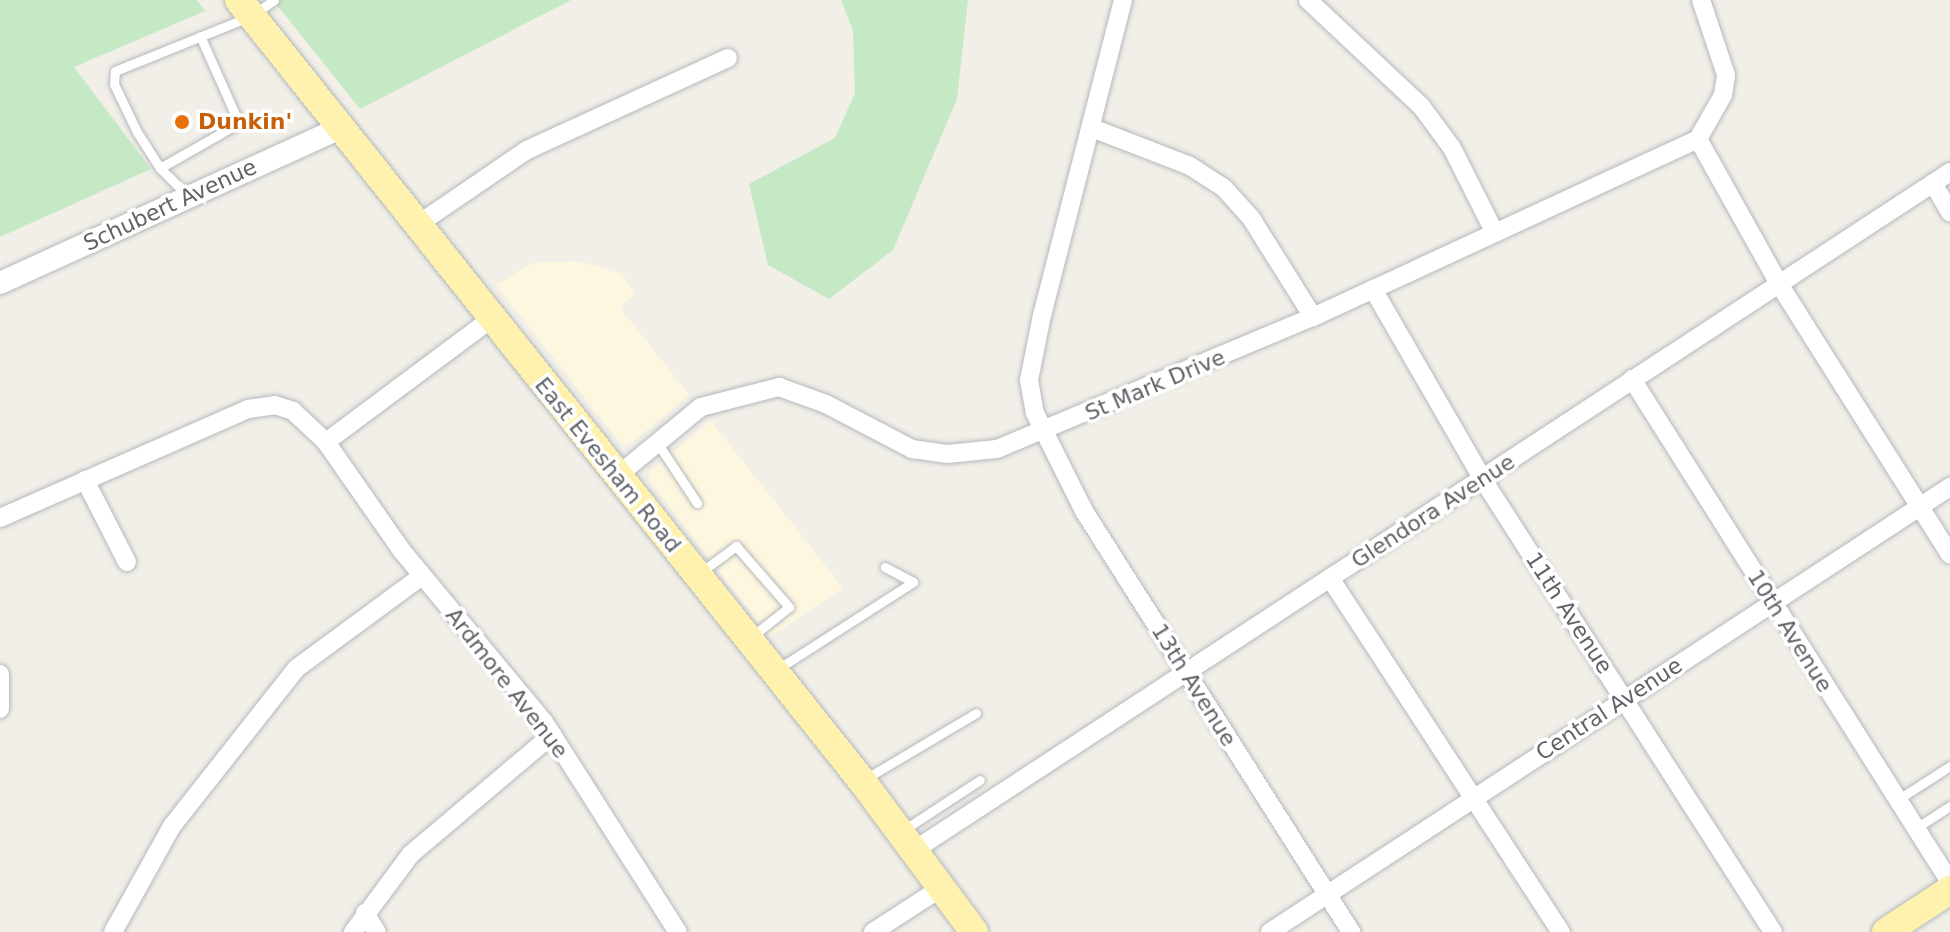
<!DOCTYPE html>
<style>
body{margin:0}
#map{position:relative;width:1950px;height:932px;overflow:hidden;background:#f1efe8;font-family:"DejaVu Sans",sans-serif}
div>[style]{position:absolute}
.commercial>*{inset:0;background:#fef7e0}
.green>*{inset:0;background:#c5e8c5}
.roads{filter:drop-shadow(0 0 2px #b5b8bc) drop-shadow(0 0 2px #b5b8bc)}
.service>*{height:9px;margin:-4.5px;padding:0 4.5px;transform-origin:4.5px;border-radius:4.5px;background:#fff}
.minor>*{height:18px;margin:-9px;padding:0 9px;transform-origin:9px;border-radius:9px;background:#fff}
.tertiary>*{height:22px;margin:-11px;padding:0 11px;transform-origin:11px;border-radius:11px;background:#fff}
.primary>*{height:28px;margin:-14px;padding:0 14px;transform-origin:14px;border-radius:14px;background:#fff2af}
.dots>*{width:22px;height:22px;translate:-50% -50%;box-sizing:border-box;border:4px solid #fff;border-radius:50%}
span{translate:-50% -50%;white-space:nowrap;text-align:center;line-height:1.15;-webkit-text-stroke:7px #fff;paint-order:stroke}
.food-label{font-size:22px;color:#c56008;font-weight:700}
.left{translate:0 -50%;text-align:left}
.street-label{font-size:22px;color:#5f6368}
</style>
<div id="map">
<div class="commercial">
<div style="clip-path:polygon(577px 261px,622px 274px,635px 294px,620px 308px,689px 395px,629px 445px,621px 444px,496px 285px,532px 263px)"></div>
<div style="clip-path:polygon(711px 421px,843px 588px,770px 637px,649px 480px,650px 471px)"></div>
</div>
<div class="green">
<div style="clip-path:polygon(0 0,197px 0,205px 11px,74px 67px,151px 169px,0 237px)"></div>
<div style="clip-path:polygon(273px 0,571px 0,360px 109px)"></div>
<div style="clip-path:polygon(841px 0,968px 0,957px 99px,893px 250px,829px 299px,768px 265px,749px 184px,835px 138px,855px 93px,853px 31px)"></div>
</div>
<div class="roads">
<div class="service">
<div style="left:160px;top:168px;width:91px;rotate:-29.7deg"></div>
<div style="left:239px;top:123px;width:95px;rotate:-114.1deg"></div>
<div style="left:189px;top:197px;width:41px;rotate:-135deg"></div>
<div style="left:160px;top:168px;width:43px;rotate:-122.6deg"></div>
<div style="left:137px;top:132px;width:53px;rotate:-115.6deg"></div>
<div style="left:114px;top:84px;width:13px;rotate:-86deg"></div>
<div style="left:115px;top:71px;width:147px;rotate:-22deg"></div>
<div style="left:251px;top:16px;width:28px;rotate:-35deg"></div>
<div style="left:658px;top:444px;width:71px;rotate:56.5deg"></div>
<div style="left:701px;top:572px;width:44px;rotate:-36.6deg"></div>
<div style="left:736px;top:546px;width:81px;rotate:49deg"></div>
<div style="left:789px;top:607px;width:50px;rotate:141.5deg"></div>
<div style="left:776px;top:670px;width:163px;rotate:-32.7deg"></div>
<div style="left:913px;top:582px;width:32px;rotate:-152deg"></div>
<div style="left:865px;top:779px;width:129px;rotate:-30.7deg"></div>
<div style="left:1897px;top:800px;width:63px;rotate:-32.7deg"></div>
<div style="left:1916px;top:828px;width:40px;rotate:-32.9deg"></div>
<div style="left:902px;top:831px;width:93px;rotate:-33.2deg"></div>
</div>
<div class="minor">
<div style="left:1123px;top:0;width:325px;rotate:104.4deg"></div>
<div style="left:1042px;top:315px;width:66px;rotate:101.3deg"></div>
<div style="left:1029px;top:380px;width:34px;rotate:80deg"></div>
<div style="left:1035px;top:413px;width:110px;rotate:63.4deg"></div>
<div style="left:1084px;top:511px;width:499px;rotate:57.6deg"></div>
<div style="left:1308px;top:0;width:155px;rotate:43.2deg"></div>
<div style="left:1421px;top:106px;width:52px;rotate:53.6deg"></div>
<div style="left:1452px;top:148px;width:95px;rotate:63.2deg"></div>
<div style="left:1092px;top:128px;width:105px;rotate:21.2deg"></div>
<div style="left:1190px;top:166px;width:40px;rotate:32.9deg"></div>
<div style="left:1224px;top:188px;width:40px;rotate:48deg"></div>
<div style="left:1251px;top:218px;width:117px;rotate:57.9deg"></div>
<div style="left:1698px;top:139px;width:166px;rotate:60.8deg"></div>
<div style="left:1779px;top:284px;width:320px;rotate:57.7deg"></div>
<div style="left:1698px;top:139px;width:51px;rotate:-60.4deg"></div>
<div style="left:1723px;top:95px;width:20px;rotate:-81deg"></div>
<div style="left:1726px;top:75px;width:79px;rotate:-108.4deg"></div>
<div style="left:1933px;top:183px;width:34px;rotate:60deg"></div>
<div style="left:417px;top:225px;width:133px;rotate:-34.3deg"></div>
<div style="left:527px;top:150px;width:221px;rotate:-24.6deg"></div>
<div style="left:1373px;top:289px;width:218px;rotate:60deg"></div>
<div style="left:1482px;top:478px;width:539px;rotate:57.34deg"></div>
<div style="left:1632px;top:379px;width:595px;rotate:57.7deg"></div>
<div style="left:326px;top:442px;width:206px;rotate:-36.7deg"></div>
<div style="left:616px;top:477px;width:110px;rotate:-39.5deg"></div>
<div style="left:701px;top:407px;width:81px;rotate:-14.4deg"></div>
<div style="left:779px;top:387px;width:50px;rotate:19.9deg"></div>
<div style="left:826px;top:404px;width:97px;rotate:27.6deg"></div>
<div style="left:912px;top:449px;width:35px;rotate:8deg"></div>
<div style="left:947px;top:454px;width:50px;rotate:-5.7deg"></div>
<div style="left:997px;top:449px;width:342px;rotate:-22.7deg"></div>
<div style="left:1313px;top:317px;width:424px;rotate:-24.8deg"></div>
<div style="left:85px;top:480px;width:92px;rotate:62.9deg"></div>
<div style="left:0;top:518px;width:271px;rotate:-23.7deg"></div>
<div style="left:248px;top:409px;width:27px;rotate:-8deg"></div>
<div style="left:275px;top:405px;width:19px;rotate:18deg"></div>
<div style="left:293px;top:411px;width:45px;rotate:43.2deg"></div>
<div style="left:326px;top:442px;width:133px;rotate:55.1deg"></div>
<div style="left:402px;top:551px;width:222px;rotate:50.3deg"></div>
<div style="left:544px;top:722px;width:249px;rotate:57.5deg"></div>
<div style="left:1330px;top:578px;width:423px;rotate:56.9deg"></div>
<div style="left:0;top:674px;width:35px;rotate:90deg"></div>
<div style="left:916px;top:849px;width:1236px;rotate:-33.21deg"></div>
<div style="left:365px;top:913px;width:22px;rotate:58deg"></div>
<div style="left:113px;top:932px;width:121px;rotate:-60.9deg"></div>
<div style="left:172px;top:826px;width:201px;rotate:-51.7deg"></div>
<div style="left:297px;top:668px;width:155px;rotate:-36.4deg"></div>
<div style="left:353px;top:932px;width:97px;rotate:-53.4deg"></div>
<div style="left:411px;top:854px;width:185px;rotate:-40.2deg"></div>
<div style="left:873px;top:932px;width:81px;rotate:-32.9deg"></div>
<div style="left:1270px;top:932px;width:813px;rotate:-33.2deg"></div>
</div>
<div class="tertiary">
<div style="left:0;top:283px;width:374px;rotate:-24.5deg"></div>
</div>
<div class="primary">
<div style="left:239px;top:0;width:999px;rotate:51.42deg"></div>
<div style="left:862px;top:781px;width:188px;rotate:53.4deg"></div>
<div style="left:1886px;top:932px;width:77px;rotate:-33.3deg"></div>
</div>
</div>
<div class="dots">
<div style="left:182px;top:122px;background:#e8710a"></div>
</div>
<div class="food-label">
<span class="left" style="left:198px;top:122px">Dunkin'</span>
</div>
<div class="street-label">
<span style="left:170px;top:205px;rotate:-25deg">Schubert Avenue</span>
<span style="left:1155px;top:385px;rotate:-23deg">St Mark Drive</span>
<span style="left:608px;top:465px;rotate:51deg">East Evesham Road</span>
<span style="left:1433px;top:511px;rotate:-33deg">Glendora Avenue</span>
<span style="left:1569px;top:613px;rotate:57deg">11th Avenue</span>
<span style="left:1790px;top:631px;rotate:58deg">10th Avenue</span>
<span style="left:507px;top:683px;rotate:52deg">Ardmore Avenue</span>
<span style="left:1194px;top:685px;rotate:58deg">13th Avenue</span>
<span style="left:1609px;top:709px;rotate:-33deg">Central Avenue</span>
</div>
</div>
